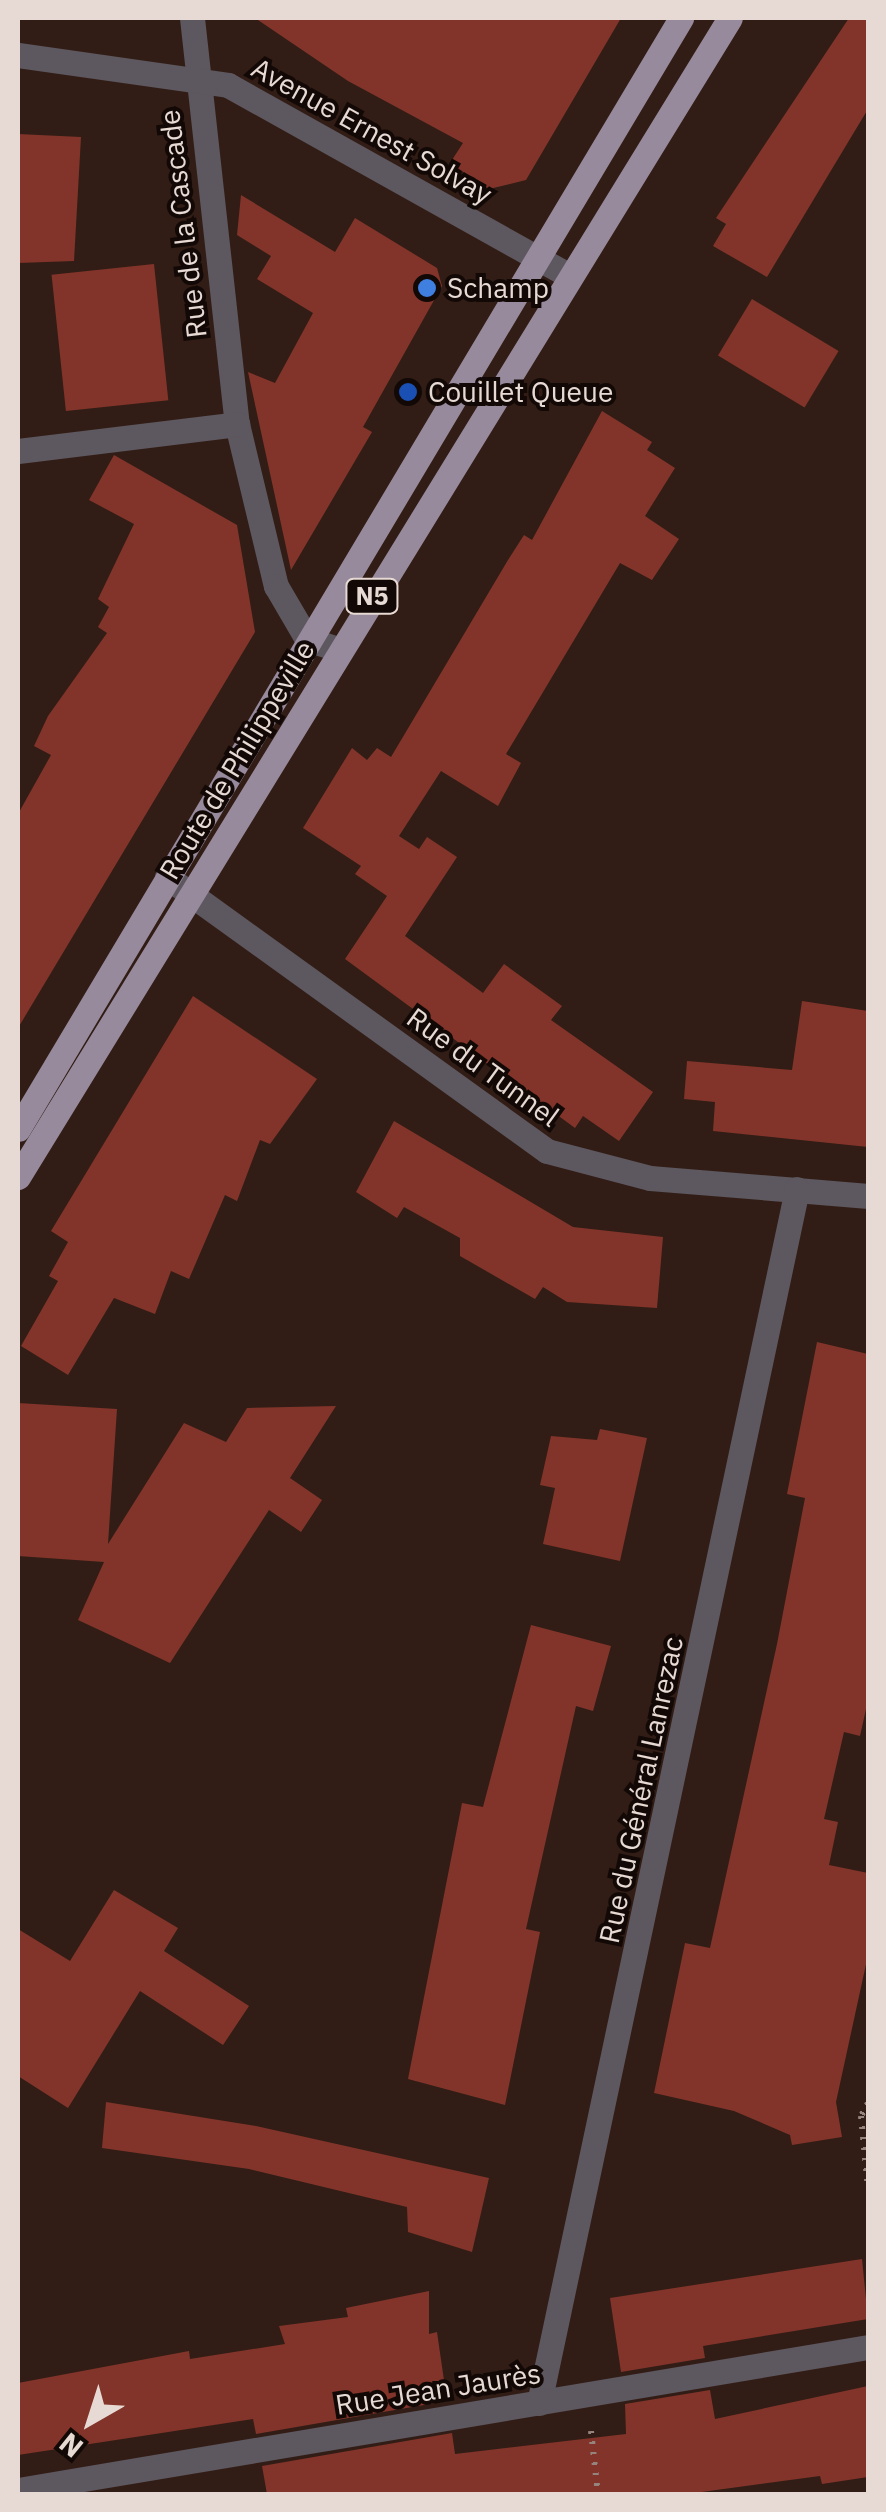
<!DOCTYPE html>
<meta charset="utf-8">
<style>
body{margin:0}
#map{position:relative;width:886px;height:2512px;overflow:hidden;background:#311d15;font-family:"IBM Plex Sans",sans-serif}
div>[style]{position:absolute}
.building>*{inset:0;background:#82342a;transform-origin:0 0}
.path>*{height:6px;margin-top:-3px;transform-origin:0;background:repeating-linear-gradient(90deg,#94847d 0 2.5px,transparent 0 10.5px)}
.street>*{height:25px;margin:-12.5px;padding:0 12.5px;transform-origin:12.5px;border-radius:12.5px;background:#5d575f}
.primary>*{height:25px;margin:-12.5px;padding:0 12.5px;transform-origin:12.5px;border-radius:12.5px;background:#978a9c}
.dots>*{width:28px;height:28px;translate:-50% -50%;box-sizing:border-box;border:5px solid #120906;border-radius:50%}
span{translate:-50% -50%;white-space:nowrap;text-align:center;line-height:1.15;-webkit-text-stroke:8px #120906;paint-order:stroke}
.shield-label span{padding:2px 8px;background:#120906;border:2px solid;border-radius:8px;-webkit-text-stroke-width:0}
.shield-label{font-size:25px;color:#e7d9d3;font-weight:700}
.street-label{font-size:28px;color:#e7d9d3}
.poi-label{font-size:28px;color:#e7d9d3}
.left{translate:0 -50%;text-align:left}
.frame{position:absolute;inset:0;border:20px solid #e7d9d3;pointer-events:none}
.north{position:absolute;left:40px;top:2372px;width:100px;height:100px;-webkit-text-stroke:8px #120906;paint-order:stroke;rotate:219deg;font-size:28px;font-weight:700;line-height:40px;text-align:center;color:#e7d9d3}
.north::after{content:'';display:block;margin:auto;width:35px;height:45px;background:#e7d9d3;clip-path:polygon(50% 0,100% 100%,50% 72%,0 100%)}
</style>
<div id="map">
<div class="building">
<div style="clip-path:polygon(255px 18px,621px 18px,526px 180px,489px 189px,450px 163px,463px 143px,348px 81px)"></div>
<div style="clip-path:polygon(849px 18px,868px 18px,868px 109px,767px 277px,713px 246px,726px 224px,716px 218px)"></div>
<div style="clip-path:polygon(18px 134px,81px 137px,74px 261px,18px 263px)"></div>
<div style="clip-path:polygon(241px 195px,335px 252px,355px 218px,437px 268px,442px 286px,363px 427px,372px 432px,291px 570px,248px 372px,275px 383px,313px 313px,257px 279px,271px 256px,237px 235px)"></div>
<div style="left:154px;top:264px;width:137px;height:103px;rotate:84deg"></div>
<div style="left:752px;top:299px;width:101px;height:66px;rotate:31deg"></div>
<div style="clip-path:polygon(602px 411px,652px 442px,647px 450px,675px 468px,645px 516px,679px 539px,652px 580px,620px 563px,506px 754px,521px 763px,498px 806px,441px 771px,399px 836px,419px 849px,427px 837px,457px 857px,405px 936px,483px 993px,504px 964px,562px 1006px,551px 1020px,653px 1092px,619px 1141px,583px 1116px,575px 1128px,345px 959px,387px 896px,355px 874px,361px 866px,303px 828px,352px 748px,367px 760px,377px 748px,391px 757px,508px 560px,524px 535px,532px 540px)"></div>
<div style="clip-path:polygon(114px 455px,237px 525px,255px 632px,18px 1028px,18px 814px,51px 755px,34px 746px,48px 716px,107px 633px,98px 627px,109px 607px,98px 599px,134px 524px,89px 500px)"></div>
<div style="clip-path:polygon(193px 996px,317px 1079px,270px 1144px,260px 1140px,237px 1201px,225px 1195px,189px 1279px,171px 1271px,155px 1314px,114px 1298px,68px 1375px,21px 1346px,58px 1281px,49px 1276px,68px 1242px,51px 1231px)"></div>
<div style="clip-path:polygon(802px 1001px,868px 1011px,868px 1147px,713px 1131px,715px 1102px,684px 1099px,687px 1061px,792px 1070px)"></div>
<div style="clip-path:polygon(394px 1121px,573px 1227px,663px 1237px,657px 1308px,567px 1302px,543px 1287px,535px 1299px,460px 1256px,460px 1238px,404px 1207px,397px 1218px,356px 1192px)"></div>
<div style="clip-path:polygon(817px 1342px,868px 1354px,868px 1700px,860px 1736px,844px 1732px,824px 1819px,838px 1822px,829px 1865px,868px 1873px,868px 1955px,836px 2102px,842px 2137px,792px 2145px,790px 2135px,734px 2111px,654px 2093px,685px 1943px,710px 1948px,777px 1644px,805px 1498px,787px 1494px)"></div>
<div style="clip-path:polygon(18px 1403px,117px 1409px,108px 1544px,184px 1423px,226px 1442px,247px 1408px,336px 1406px,290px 1478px,322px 1500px,301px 1532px,269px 1510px,170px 1663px,78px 1620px,104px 1562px,18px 1556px)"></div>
<div style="clip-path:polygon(600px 1429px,647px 1438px,620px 1561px,543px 1544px,555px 1488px,540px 1485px,551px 1436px,597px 1440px)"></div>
<div style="clip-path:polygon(531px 1625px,611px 1646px,593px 1711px,576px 1706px,526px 1929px,540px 1932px,505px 2105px,408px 2079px,462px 1803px,483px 1807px)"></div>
<div style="clip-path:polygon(114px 1890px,178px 1928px,164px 1951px,249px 2006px,223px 2045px,140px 1991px,68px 2108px,18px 2076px,18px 1929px,70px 1961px)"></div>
<div style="clip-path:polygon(106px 2102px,256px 2126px,489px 2178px,472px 2252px,408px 2232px,407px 2207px,249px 2169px,102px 2148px)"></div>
<div style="clip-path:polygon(862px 2259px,868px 2319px,703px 2346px,705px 2358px,621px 2372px,610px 2298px)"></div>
<div style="clip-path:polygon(429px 2291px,429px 2334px,437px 2332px,447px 2401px,256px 2434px,253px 2419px,18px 2455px,18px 2383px,189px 2351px,190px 2359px,285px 2344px,279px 2326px,348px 2317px,346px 2308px)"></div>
<div style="clip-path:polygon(868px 2386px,868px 2477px,822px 2484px,820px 2476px,687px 2494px,267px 2494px,262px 2466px,452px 2433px,455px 2454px,626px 2434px,625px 2404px,710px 2390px,715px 2419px)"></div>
</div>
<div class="path">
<div style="left:868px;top:2103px;width:15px;rotate:118deg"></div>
<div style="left:861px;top:2116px;width:73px;rotate:84.5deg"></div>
<div style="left:591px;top:2431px;width:63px;rotate:83.7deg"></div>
</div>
<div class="street">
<div style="left:192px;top:18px;width:408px;rotate:83.7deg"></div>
<div style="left:237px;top:424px;width:167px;rotate:76.5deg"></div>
<div style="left:276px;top:586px;width:61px;rotate:59.7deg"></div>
<div style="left:307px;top:639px;width:35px;rotate:18deg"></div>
<div style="left:18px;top:55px;width:212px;rotate:8.1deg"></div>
<div style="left:228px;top:85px;width:389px;rotate:29.2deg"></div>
<div style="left:18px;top:451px;width:221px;rotate:-7deg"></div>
<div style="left:167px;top:877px;width:468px;rotate:35.8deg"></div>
<div style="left:547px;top:1151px;width:106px;rotate:14.7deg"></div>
<div style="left:650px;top:1178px;width:219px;rotate:4.7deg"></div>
<div style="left:539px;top:2403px;width:1241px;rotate:-78deg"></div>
<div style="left:18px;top:2490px;width:862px;rotate:-9.55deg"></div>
</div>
<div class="primary">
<div style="left:18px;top:1129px;width:1294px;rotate:-59.17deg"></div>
<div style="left:18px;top:1177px;width:1360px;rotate:-58.44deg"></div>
</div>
<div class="dots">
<div style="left:427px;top:288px;background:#3f7fe0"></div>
<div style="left:408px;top:392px;background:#1a4fb4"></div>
</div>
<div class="shield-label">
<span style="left:372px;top:596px">N5</span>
</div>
<div class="street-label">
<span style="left:372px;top:131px;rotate:29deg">Avenue Ernest Solvay</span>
<span style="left:183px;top:224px;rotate:-97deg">Rue de la Cascade</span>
<span style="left:237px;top:760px;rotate:-59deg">Route de Philippeville</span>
<span style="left:483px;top:1067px;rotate:36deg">Rue du Tunnel</span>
<span style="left:641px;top:1790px;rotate:-78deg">Rue du Général Lanrezac</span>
<span style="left:438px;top:2389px;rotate:-9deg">Rue Jean Jaurès</span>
</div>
<div class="poi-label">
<span class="left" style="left:447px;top:288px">Schamp</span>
<span class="left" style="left:428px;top:392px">Couillet Queue</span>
</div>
<div class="frame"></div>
<div class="north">N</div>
</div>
